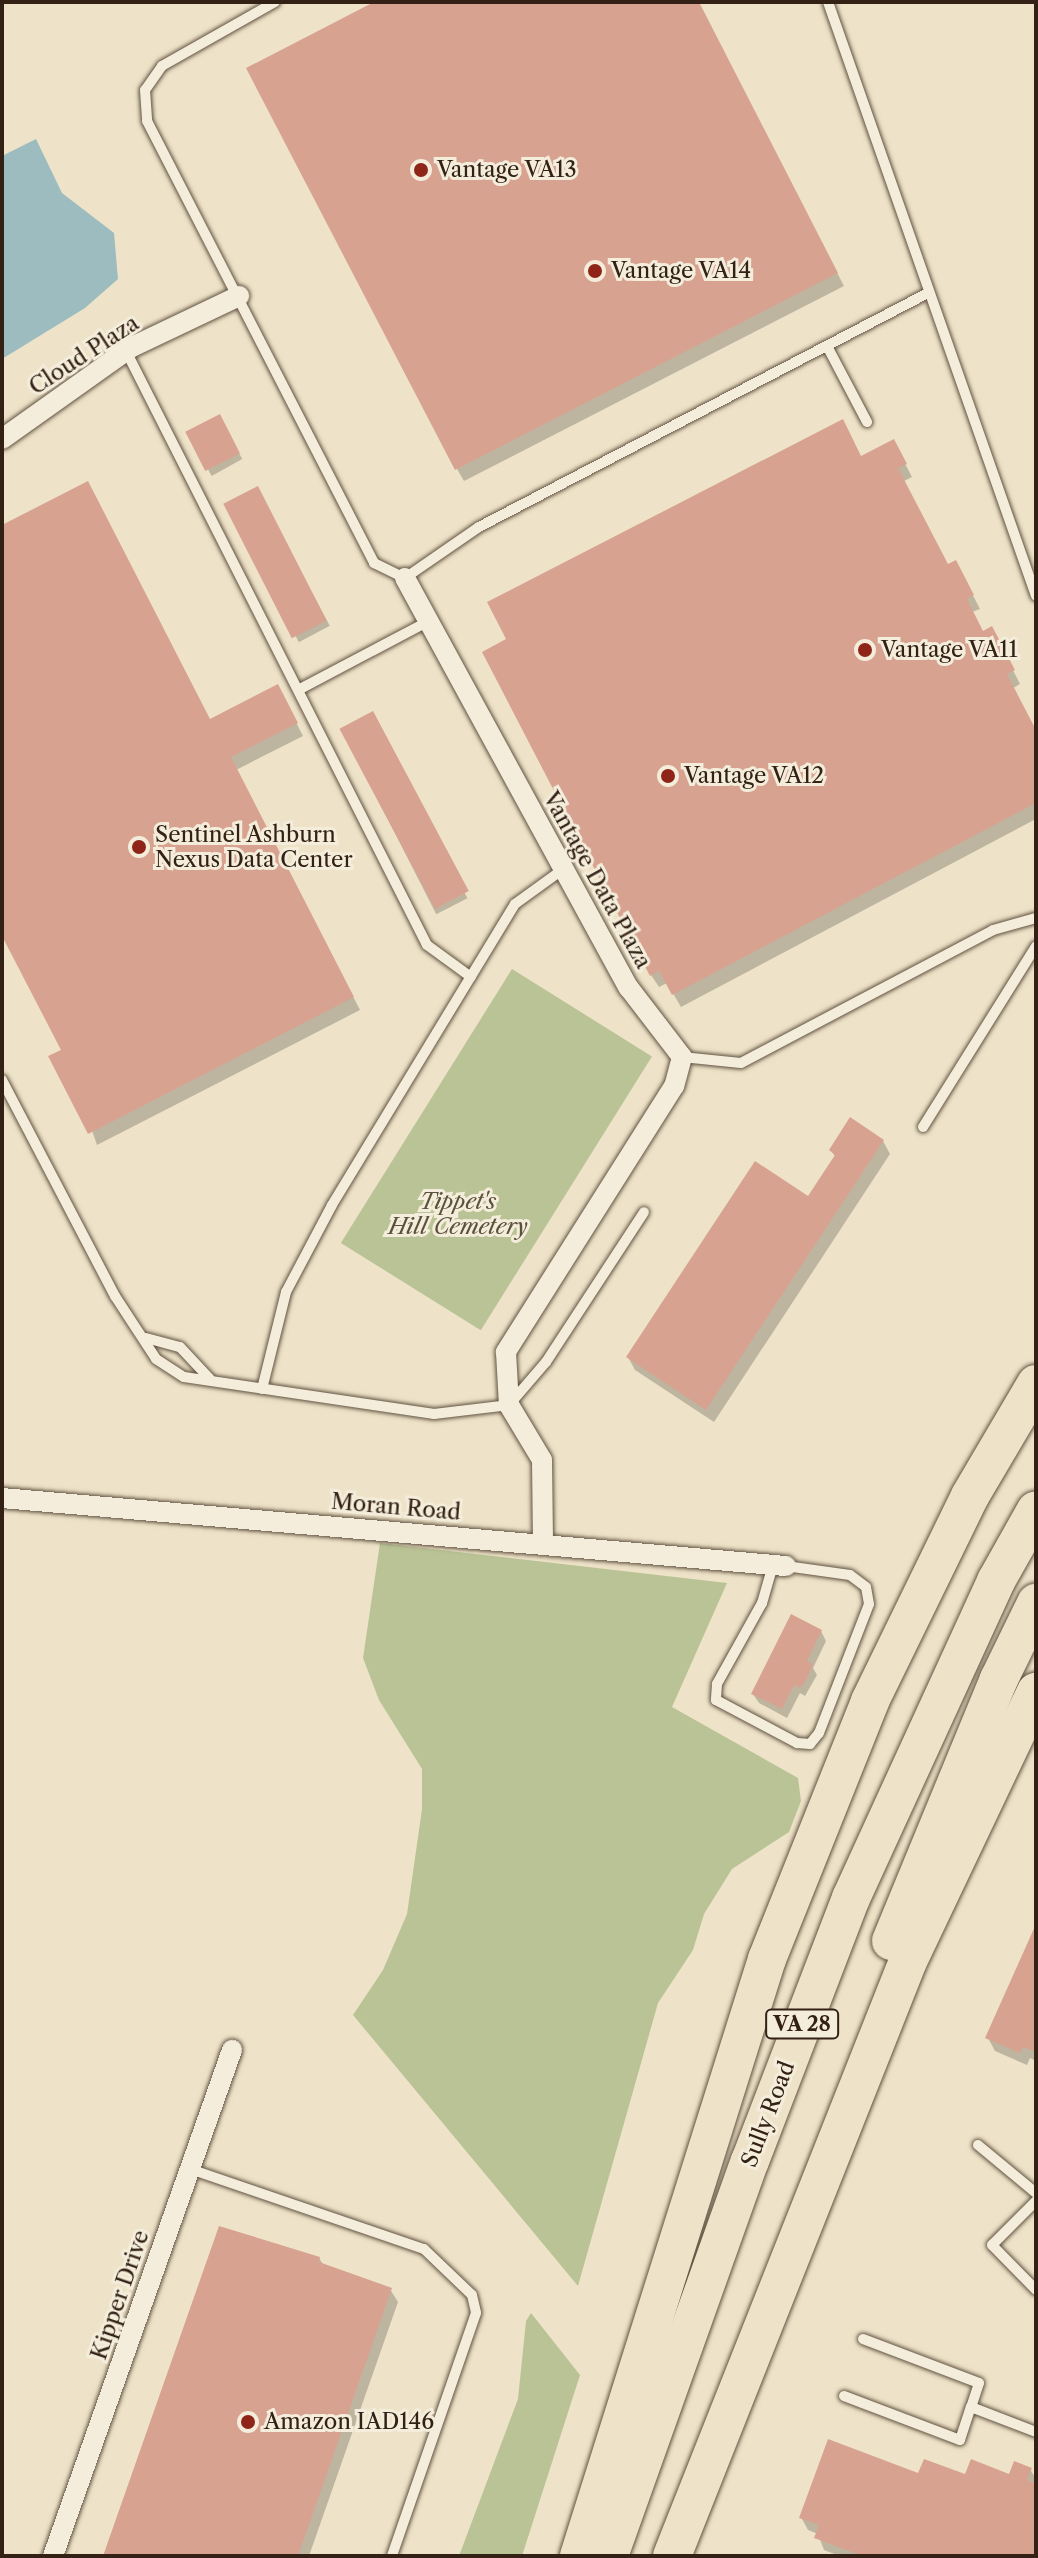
<!DOCTYPE html>
<style>
body{margin:0}
#map{position:relative;width:1038px;height:2558px;overflow:hidden;background:#eee3c8;font-family:"Libre Caslon Text",serif}
div>[style]{position:absolute}
.green>*{inset:0;background:#bac395;transform-origin:0 0}
.water>*{inset:0;background:#9dbcbf}
.shadow>*{inset:0;background:#0003;transform-origin:0 0}
.building>*{inset:0;background:#d8a290;transform-origin:0 0}
.roads{filter:drop-shadow(0 0 2px #615241) drop-shadow(0 0 2px #615241)}
.service>*{height:10px;margin:-5px;padding:0 5px;transform-origin:5px;border-radius:5px;background:#f4eddb}
.minor>*{height:20px;margin:-10px;padding:0 10px;transform-origin:10px;border-radius:10px;background:#f4eddb}
.motorway>*{height:38px;margin:-19px;padding:0 19px;transform-origin:19px;border-radius:19px;background:#eee3c8}
.dots>*{width:22px;height:22px;translate:-50% -50%;box-sizing:border-box;border:4px solid #f4eddb;border-radius:50%}
span{translate:-50% -50%;white-space:nowrap;text-align:center;line-height:1.15;-webkit-text-stroke:6px #f4eddb;paint-order:stroke}
.shield-label span{padding:2px 6px;background:#f4eddb;border:2px solid;border-radius:6px;-webkit-text-stroke-width:0}
.shield-label{font-size:20px;color:#322114;font-weight:700}
.poi-label{font-size:22px;color:#322114}
.left{translate:0 -50%;text-align:left}
.street-label{font-size:22px;color:#322114}
.park-label{font-size:22px;color:#5b523b;font-style:italic}
.frame{position:absolute;inset:0;border:4px solid #322114;pointer-events:none}
</style>
<div id="map">
<div class="green">
<div style="left:512px;top:969px;width:165px;height:323px;rotate:32deg"></div>
<div style="clip-path:polygon(380px 1543px,727px 1583px,672px 1707px,798px 1778px,801px 1801px,789px 1832px,732px 1869px,704px 1914px,693px 1950px,658px 2003px,578px 2286px,353px 2015px,383px 1970px,407px 1914px,422px 1809px,422px 1769px,379px 1700px,363px 1658px)"></div>
<div style="clip-path:polygon(531px 2313px,580px 2375px,522px 2556px,459px 2556px,518px 2399px,526px 2321px)"></div>
</div>
<div class="water">
<div style="clip-path:polygon(36px 139px,62px 193px,114px 233px,118px 279px,85px 308px,2px 359px,2px 156px)"></div>
</div>
<div class="shadow">
<div style="clip-path:polygon(378px 2px,698px 2px,844px 286px,464px 481px,457px 469px)"></div>
<div style="left:219px;top:417px;width:48px;height:35px;rotate:61deg"></div>
<div style="clip-path:polygon(900px 454px,912px 477px,904px 481px,948px 567px,963px 576px,980px 609px,972px 612px,983px 633px,998px 641px,1020px 684px,1013px 688px,1036px 732px,1036px 819px,681px 1007px,667px 983px,659px 987px,651px 975px,861px 458px)"></div>
<div style="left:257px;top:489px;width:155px;height:35px;rotate:62deg"></div>
<div style="clip-path:polygon(2px 527px,210px 721px,284px 699px,303px 736px,236px 770px,360px 1010px,97px 1145px,64px 1051px,2px 932px)"></div>
<div style="left:373px;top:713px;width:208px;height:35px;rotate:63deg"></div>
<div style="clip-path:polygon(883px 1141px,890px 1154px,714px 1422px,635px 1370px,628px 1357px,808px 1199px,836px 1158px,831px 1150px)"></div>
<div style="clip-path:polygon(821px 1631px,826px 1641px,813px 1668px,817px 1675px,805px 1696px,800px 1693px,787px 1718px,759px 1703px,753px 1694px)"></div>
<div style="clip-path:polygon(1036px 1929px,1036px 2061px,1030px 2058px,1027px 2065px,995px 2051px,988px 2038px)"></div>
<div style="clip-path:polygon(319px 2258px,324px 2266px,390px 2289px,398px 2302px,309px 2556px,106px 2556px)"></div>
<div style="clip-path:polygon(1030px 2469px,1036px 2479px,1036px 2556px,840px 2556px,824px 2550px,818px 2534px,808px 2530px,801px 2517px,920px 2476px,1010px 2476px)"></div>
</div>
<div class="building">
<div style="clip-path:polygon(374px 2px,699px 2px,838px 273px,455px 470px,246px 68px)"></div>
<div style="left:220px;top:414px;width:44px;height:39px;rotate:63deg"></div>
<div style="clip-path:polygon(843px 419px,861px 456px,894px 439px,907px 464px,898px 468px,948px 564px,956px 560px,974px 595px,967px 599px,983px 631px,992px 626px,1015px 670px,1007px 674px,1036px 730px,1036px 803px,672px 995px,659px 971px,650px 976px,482px 652px,506px 639px,487px 602px)"></div>
<div style="clip-path:polygon(88px 481px,210px 719px,278px 684px,298px 723px,231px 757px,354px 997px,88px 1134px,48px 1056px,61px 1050px,2px 936px,2px 525px)"></div>
<div style="left:258px;top:486px;width:151px;height:39px;rotate:63deg"></div>
<div style="left:373px;top:711px;width:204px;height:38px;rotate:62deg"></div>
<div style="clip-path:polygon(850px 1117px,884px 1140px,706px 1410px,626px 1357px,755px 1161px,808px 1196px,835px 1155px,829px 1150px)"></div>
<div style="clip-path:polygon(791px 1614px,822px 1630px,807px 1661px,813px 1664px,806px 1680px,800px 1688px,794px 1685px,782px 1709px,751px 1694px)"></div>
<div style="clip-path:polygon(1036px 1924px,1036px 2052px,1023px 2047px,1020px 2053px,985px 2038px)"></div>
<div style="clip-path:polygon(219px 2226px,320px 2257px,319px 2262px,392px 2288px,298px 2556px,103px 2556px)"></div>
<div style="clip-path:polygon(828px 2439px,918px 2473px,924px 2459px,965px 2474px,971px 2459px,1009px 2474px,1014px 2461px,1032px 2468px,1027px 2480px,1036px 2484px,1036px 2556px,863px 2556px,814px 2538px,819px 2525px,799px 2518px)"></div>
</div>
<div class="roads">
<div class="service">
<div style="left:275px;top:2px;width:130px;rotate:150.5deg"></div>
<div style="left:162px;top:66px;width:29px;rotate:125deg"></div>
<div style="left:145px;top:90px;width:31px;rotate:86deg"></div>
<div style="left:147px;top:121px;width:497px;rotate:62.8deg"></div>
<div style="left:374px;top:563px;width:34px;rotate:26deg"></div>
<div style="left:405px;top:578px;width:90px;rotate:-34.6deg"></div>
<div style="left:479px;top:527px;width:506px;rotate:-27.53deg"></div>
<div style="left:828px;top:2px;width:629px;rotate:70.7deg"></div>
<div style="left:827px;top:346px;width:86px;rotate:62.2deg"></div>
<div style="left:126px;top:351px;width:666px;rotate:63.13deg"></div>
<div style="left:427px;top:945px;width:54px;rotate:36deg"></div>
<div style="left:300px;top:689px;width:146px;rotate:-27.8deg"></div>
<div style="left:682px;top:1057px;width:59px;rotate:5.8deg"></div>
<div style="left:741px;top:1063px;width:285px;rotate:-27.8deg"></div>
<div style="left:993px;top:930px;width:45px;rotate:-15.6deg"></div>
<div style="left:2px;top:1080px;width:244px;rotate:62.4deg"></div>
<div style="left:115px;top:1296px;width:75px;rotate:56.9deg"></div>
<div style="left:156px;top:1359px;width:33px;rotate:33deg"></div>
<div style="left:184px;top:1377px;width:253px;rotate:8.4deg"></div>
<div style="left:434px;top:1414px;width:76px;rotate:-6.8deg"></div>
<div style="left:509px;top:1405px;width:57px;rotate:-49.3deg"></div>
<div style="left:546px;top:1362px;width:179px;rotate:-56.8deg"></div>
<div style="left:923px;top:1127px;width:213px;rotate:-58deg"></div>
<div style="left:146px;top:1338px;width:35px;rotate:15deg"></div>
<div style="left:180px;top:1347px;width:44px;rotate:46.8deg"></div>
<div style="left:262px;top:1389px;width:100px;rotate:-76.1deg"></div>
<div style="left:286px;top:1292px;width:98px;rotate:-62.1deg"></div>
<div style="left:332px;top:1205px;width:352px;rotate:-58.7deg"></div>
<div style="left:515px;top:904px;width:58px;rotate:-35.9deg"></div>
<div style="left:773px;top:1565px;width:40px;rotate:106deg"></div>
<div style="left:762px;top:1603px;width:93px;rotate:119.1deg"></div>
<div style="left:717px;top:1684px;width:16px;rotate:94deg"></div>
<div style="left:716px;top:1700px;width:92px;rotate:28deg"></div>
<div style="left:797px;top:1743px;width:13px;rotate:4deg"></div>
<div style="left:810px;top:1744px;width:14px;rotate:-51deg"></div>
<div style="left:819px;top:1733px;width:138px;rotate:-68.8deg"></div>
<div style="left:869px;top:1604px;width:17px;rotate:-100deg"></div>
<div style="left:866px;top:1587px;width:20px;rotate:-143deg"></div>
<div style="left:850px;top:1575px;width:65px;rotate:-172deg"></div>
<div style="left:978px;top:2145px;width:75px;rotate:39.6deg"></div>
<div style="left:190px;top:2169px;width:247px;rotate:18.9deg"></div>
<div style="left:424px;top:2249px;width:66px;rotate:43.8deg"></div>
<div style="left:472px;top:2295px;width:18px;rotate:77deg"></div>
<div style="left:476px;top:2313px;width:257px;rotate:109.1deg"></div>
<div style="left:1036px;top:2201px;width:62px;rotate:135deg"></div>
<div style="left:992px;top:2245px;width:63px;rotate:45.6deg"></div>
<div style="left:863px;top:2339px;width:124px;rotate:20.8deg"></div>
<div style="left:979px;top:2383px;width:25px;rotate:108deg"></div>
<div style="left:971px;top:2407px;width:70px;rotate:21deg"></div>
<div style="left:844px;top:2396px;width:124px;rotate:20.8deg"></div>
<div style="left:960px;top:2440px;width:35px;rotate:-72deg"></div>
</div>
<div class="minor">
<div style="left:2px;top:439px;width:157px;rotate:-35.4deg"></div>
<div style="left:130px;top:348px;width:121px;rotate:-25.5deg"></div>
<div style="left:405px;top:578px;width:467px;rotate:61.4deg"></div>
<div style="left:629px;top:988px;width:87px;rotate:52.5deg"></div>
<div style="left:682px;top:1057px;width:30px;rotate:105deg"></div>
<div style="left:674px;top:1086px;width:315px;rotate:122.3deg"></div>
<div style="left:506px;top:1352px;width:53px;rotate:86.8deg"></div>
<div style="left:509px;top:1405px;width:64px;rotate:59deg"></div>
<div style="left:542px;top:1460px;width:83px;rotate:89.3deg"></div>
<div style="left:2px;top:1498px;width:787px;rotate:4.96deg"></div>
<div style="left:53px;top:2556px;width:537px;rotate:-70.52deg"></div>
</div>
<div class="motorway">
<div style="left:891px;top:1941px;width:283px;rotate:-67.6deg"></div>
<div style="left:999px;top:1679px;width:85px;rotate:-64deg"></div>
<div style="left:579px;top:2556px;width:626px;rotate:-72.52deg"></div>
<div style="left:767px;top:1959px;width:278px;rotate:-68.2deg"></div>
<div style="left:870px;top:1701px;width:228px;rotate:-64deg"></div>
<div style="left:970px;top:1496px;width:130px;rotate:-59.5deg"></div>
<div style="left:609px;top:2556px;width:419px;rotate:-70.4deg"></div>
<div style="left:750px;top:2161px;width:282px;rotate:-69deg"></div>
<div style="left:851px;top:1898px;width:349px;rotate:-65.4deg"></div>
<div style="left:996px;top:1581px;width:81px;rotate:-60.6deg"></div>
<div style="left:672px;top:2556px;width:640px;rotate:-68.36deg"></div>
<div style="left:908px;top:1961px;width:298px;rotate:-64.6deg"></div>
</div>
</div>
<div class="dots">
<div style="left:421px;top:170px;background:#8f2418"></div>
<div style="left:595px;top:271px;background:#8f2418"></div>
<div style="left:865px;top:650px;background:#8f2418"></div>
<div style="left:668px;top:776px;background:#8f2418"></div>
<div style="left:139px;top:847px;background:#8f2418"></div>
<div style="left:248px;top:2422px;background:#8f2418"></div>
</div>
<div class="shield-label">
<span style="left:802px;top:2024px">VA 28</span>
</div>
<div class="poi-label">
<span class="left" style="left:437px;top:170px">Vantage VA13</span>
<span class="left" style="left:611px;top:271px">Vantage VA14</span>
<span class="left" style="left:881px;top:650px">Vantage VA11</span>
<span class="left" style="left:684px;top:776px">Vantage VA12</span>
<span class="left" style="left:155px;top:847px">Sentinel Ashburn<br>Nexus Data Center</span>
<span class="left" style="left:264px;top:2422px">Amazon IAD146</span>
</div>
<div class="street-label">
<span style="left:84px;top:355px;rotate:-33deg">Cloud Plaza</span>
<span style="left:597px;top:880px;rotate:61deg">Vantage Data Plaza</span>
<span style="left:396px;top:1507px;rotate:5deg">Moran Road</span>
<span style="left:768px;top:2114px;rotate:-69deg">Sully Road</span>
<span style="left:120px;top:2295px;rotate:-71deg">Kipper Drive</span>
</div>
<div class="park-label">
<span style="left:458px;top:1214px">Tippet's<br>Hill Cemetery</span>
</div>
<div class="frame"></div>
</div>
